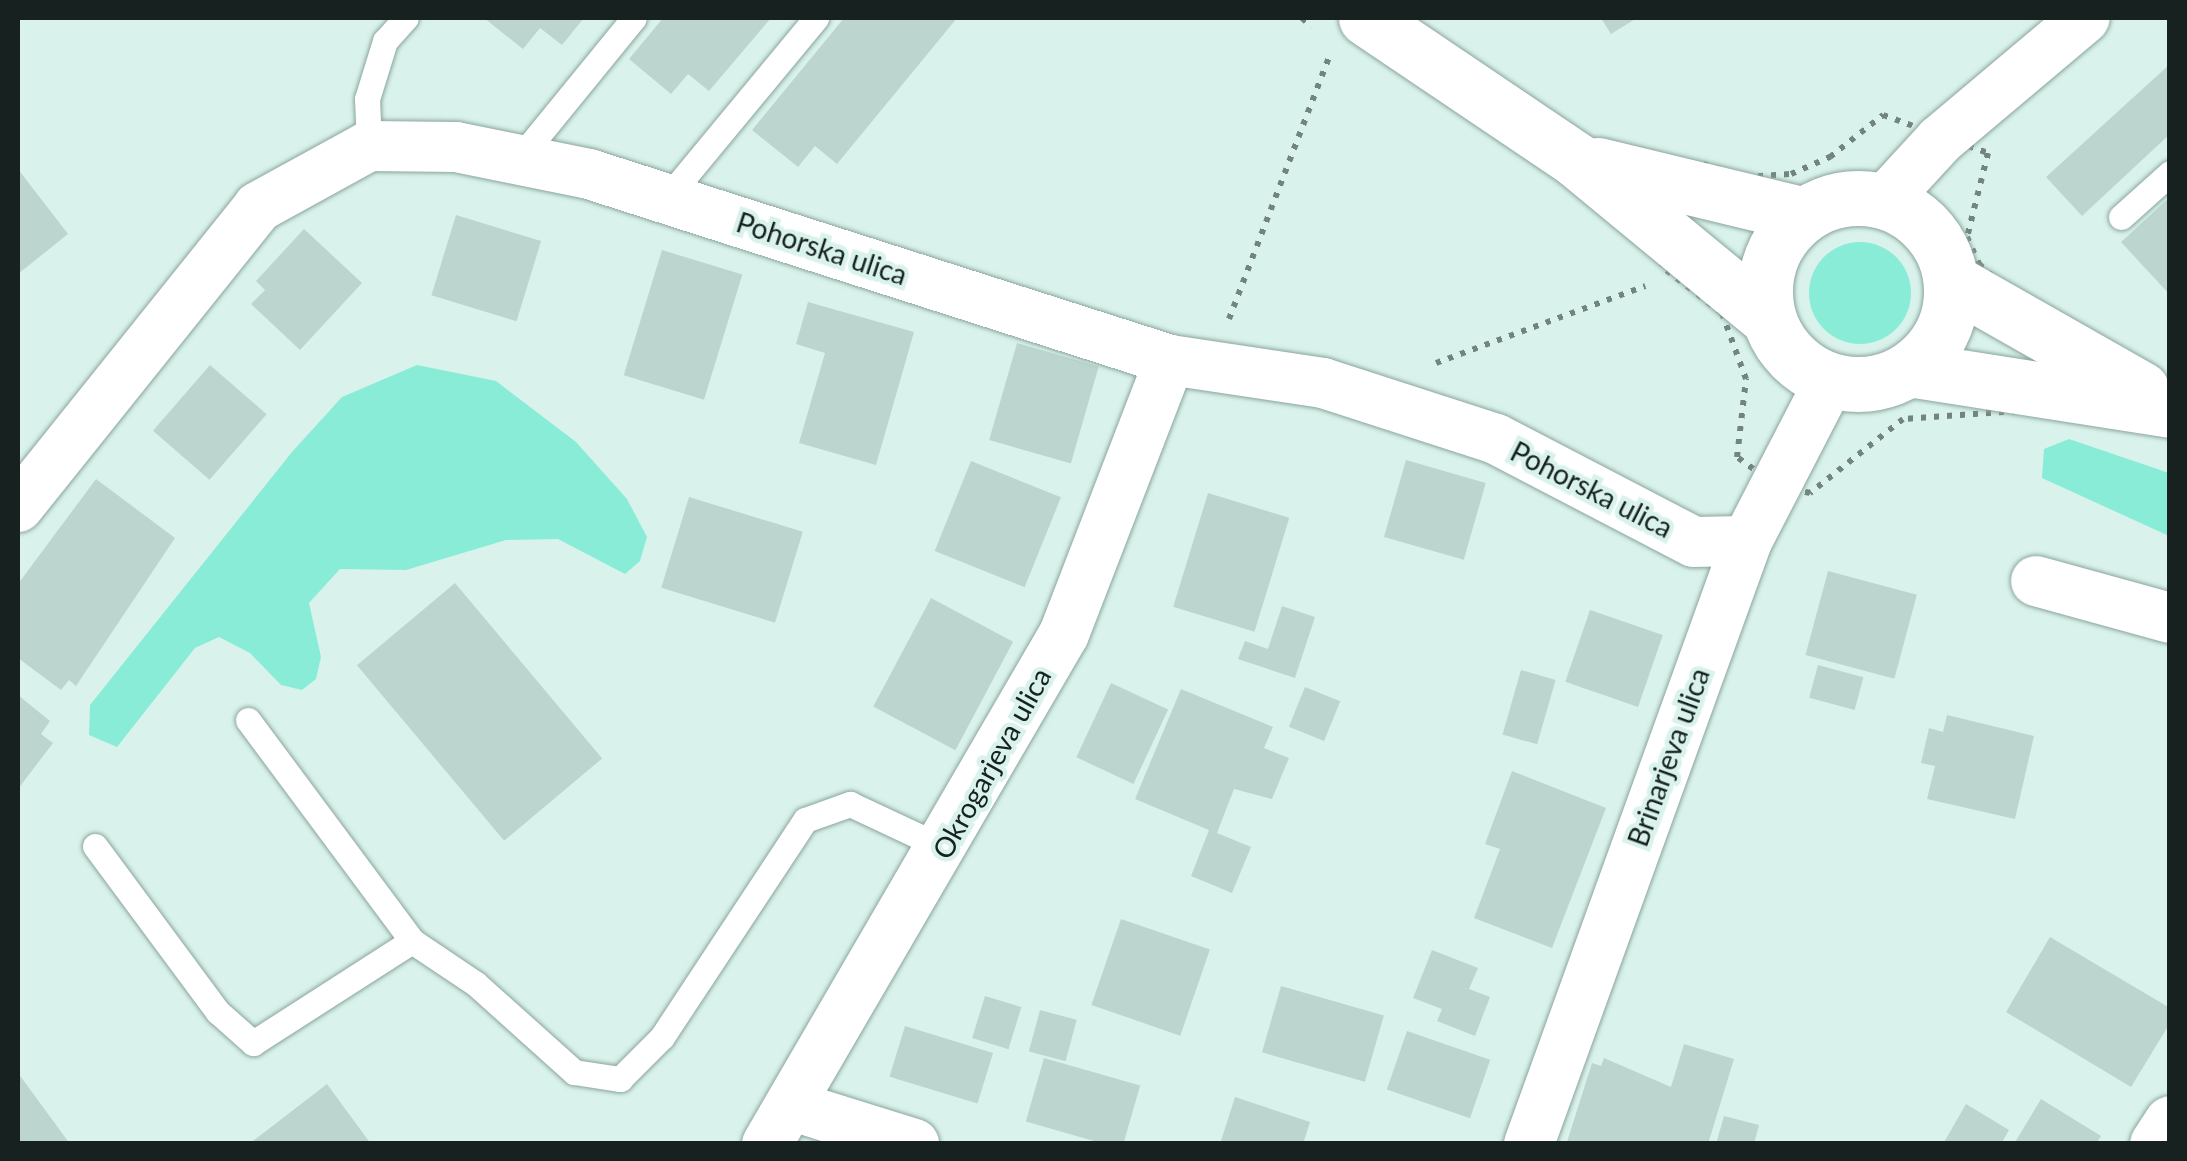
<!DOCTYPE html>
<style>
body{margin:0}
#map{position:relative;width:2187px;height:1161px;overflow:hidden;background:#d9f3ec;font-family:Lato,sans-serif}
div>[style]{position:absolute}
.green>*{inset:0;background:#89ecd7}
.round{border-radius:50%}
.building>*{inset:0;background:#bcd6cf;transform-origin:0 0}
.path>*{height:6px;margin-top:-3px;transform-origin:0;background:repeating-linear-gradient(90deg,#738480 0 5px,transparent 0 13px)}
.roads{filter:drop-shadow(0 0 2px #8ba49e) drop-shadow(0 0 2px #8ba49e)}
.service>*{height:25px;margin:-12.5px;padding:0 12.5px;transform-origin:12.5px;border-radius:12.5px;background:#fff}
.minor>*{height:50px;margin:-25px;padding:0 25px;transform-origin:25px;border-radius:25px;background:#fff}
.tertiary>*{height:55px;margin:-27.5px;padding:0 27.5px;transform-origin:27.5px;border-radius:27.5px;background:#fff}
.tertiary>.ring{margin:-27.5px;padding:0;box-sizing:content-box;background:none;border:55px solid #fff;border-radius:50%}
span{translate:-50% -50%;white-space:nowrap;text-align:center;line-height:1.15;-webkit-text-stroke:9px #d9f3ec;paint-order:stroke}
.street-label{font-size:28px;color:#17211f}
.frame{position:absolute;inset:0;border:20px solid #17211f;pointer-events:none}
</style>
<div id="map">
<div class="green">
<div class="round" style="left:1809px;top:242px;width:102px;height:102px"></div>
<div style="clip-path:polygon(417px 365px,496px 381px,576px 442px,627px 499px,647px 537px,640px 561px,625px 574px,558px 539px,506px 540px,406px 570px,340px 569px,309px 603px,321px 657px,316px 679px,302px 690px,281px 685px,250px 653px,219px 637px,195px 648px,117px 747px,89px 735px,90px 705px,292px 452px,342px 397px)"></div>
<div style="clip-path:polygon(2069px 439px,2169px 473px,2169px 536px,2042px 478px,2044px 449px)"></div>
</div>
<div class="building">
<div style="clip-path:polygon(484px 18px,584px 18px,562px 45px,540px 28px,523px 49px)"></div>
<div style="clip-path:polygon(663px 18px,771px 18px,709px 91px,688px 74px,671px 94px,629px 59px)"></div>
<div style="clip-path:polygon(844px 18px,957px 18px,837px 164px,815px 146px,798px 167px,752px 130px)"></div>
<div style="clip-path:polygon(1601px 18px,1637px 18px,1611px 34px)"></div>
<div style="clip-path:polygon(2170px 64px,2170px 134px,2082px 216px,2046px 177px)"></div>
<div style="clip-path:polygon(18px 169px,68px 234px,18px 274px)"></div>
<div style="clip-path:polygon(2170px 197px,2170px 295px,2121px 242px)"></div>
<div style="left:456px;top:215px;width:89px;height:84px;rotate:17deg"></div>
<div style="clip-path:polygon(304px 229px,362px 283px,300px 350px,251px 304px,265px 290px,256px 281px)"></div>
<div style="left:662px;top:250px;width:84px;height:131px;rotate:17deg"></div>
<div style="clip-path:polygon(808px 302px,914px 332px,876px 465px,799px 443px,825px 353px,796px 344px)"></div>
<div style="left:1017px;top:343px;width:85px;height:101px;rotate:16deg"></div>
<div style="left:210px;top:365px;width:75px;height:87px;rotate:41deg"></div>
<div style="left:1406px;top:460px;width:83px;height:80px;rotate:16deg"></div>
<div style="left:971px;top:461px;width:97px;height:97px;rotate:22deg"></div>
<div style="clip-path:polygon(96px 479px,175px 538px,76px 686px,69px 680px,61px 690px,18px 658px,18px 584px)"></div>
<div style="left:1208px;top:493px;width:85px;height:119px;rotate:17deg"></div>
<div style="left:689px;top:497px;width:119px;height:95px;rotate:17deg"></div>
<div style="left:1828px;top:571px;width:92px;height:87px;rotate:15deg"></div>
<div style="left:455px;top:583px;width:229px;height:128px;rotate:50deg"></div>
<div style="left:931px;top:598px;width:93px;height:123px;rotate:28deg"></div>
<div style="clip-path:polygon(1282px 606px,1315px 617px,1295px 678px,1238px 659px,1245px 641px,1268px 649px)"></div>
<div style="left:1590px;top:610px;width:77px;height:76px;rotate:19deg"></div>
<div style="left:1818px;top:665px;width:47px;height:34px;rotate:15deg"></div>
<div style="left:1521px;top:670px;width:36px;height:67px;rotate:16deg"></div>
<div style="left:1111px;top:683px;width:63px;height:82px;rotate:25deg"></div>
<div style="left:1305px;top:687px;width:38px;height:43px;rotate:22deg"></div>
<div style="clip-path:polygon(1181px 689px,1273px 727px,1264px 748px,1289px 758px,1272px 799px,1234px 789px,1217px 833px,1251px 847px,1232px 893px,1191px 876px,1209px 830px,1135px 799px)"></div>
<div style="clip-path:polygon(18px 695px,50px 721px,41px 734px,53px 743px,18px 789px)"></div>
<div style="clip-path:polygon(1947px 715px,2034px 736px,2015px 819px,1927px 799px,1935px 766px,1921px 763px,1929px 728px,1943px 732px)"></div>
<div style="clip-path:polygon(1512px 771px,1606px 808px,1552px 948px,1474px 918px,1500px 849px,1485px 844px)"></div>
<div style="left:1121px;top:919px;width:94px;height:91px;rotate:19deg"></div>
<div style="clip-path:polygon(2050px 937px,2170px 1008px,2170px 1023px,2131px 1087px,2006px 1012px)"></div>
<div style="clip-path:polygon(1432px 950px,1478px 968px,1469px 989px,1490px 997px,1475px 1036px,1437px 1021px,1442px 1009px,1413px 998px)"></div>
<div style="left:1281px;top:986px;width:107px;height:69px;rotate:16deg"></div>
<div style="left:985px;top:996px;width:38px;height:44px;rotate:17deg"></div>
<div style="left:1040px;top:1010px;width:38px;height:43px;rotate:15deg"></div>
<div style="left:905px;top:1026px;width:92px;height:53px;rotate:17deg"></div>
<div style="left:1407px;top:1031px;width:88px;height:62px;rotate:19deg"></div>
<div style="clip-path:polygon(1684px 1044px,1734px 1059px,1708px 1144px,1567px 1142px,1592px 1063px,1601px 1066px,1604px 1058px,1671px 1087px)"></div>
<div style="left:1044px;top:1058px;width:100px;height:66px;rotate:16deg"></div>
<div style="clip-path:polygon(18px 1073px,70px 1144px,18px 1144px)"></div>
<div style="clip-path:polygon(327px 1084px,371px 1144px,249px 1144px)"></div>
<div style="clip-path:polygon(1235px 1097px,1310px 1122px,1303px 1144px,1220px 1144px)"></div>
<div style="clip-path:polygon(2041px 1099px,2101px 1136px,2096px 1144px,2014px 1144px)"></div>
<div style="clip-path:polygon(1966px 1104px,2009px 1130px,2001px 1144px,1943px 1144px)"></div>
<div style="clip-path:polygon(1724px 1116px,1759px 1125px,1754px 1144px,1716px 1144px)"></div>
</div>
<div class="path">
<div style="left:1302px;top:18px;width:13px;rotate:42deg"></div>
<div style="left:1883px;top:115px;width:112px;rotate:19.9deg"></div>
<div style="left:1988px;top:153px;width:87px;rotate:104deg"></div>
<div style="left:1967px;top:237px;width:30px;rotate:66deg"></div>
<div style="left:1979px;top:264px;width:45px;rotate:43.2deg"></div>
<div style="left:2012px;top:295px;width:51px;rotate:25.6deg"></div>
<div style="left:2058px;top:317px;width:103px;rotate:113.6deg"></div>
<div style="left:2017px;top:411px;width:114px;rotate:176deg"></div>
<div style="left:1903px;top:419px;width:119px;rotate:141.5deg"></div>
<div style="left:1810px;top:493px;width:37px;rotate:-166deg"></div>
<div style="left:1774px;top:484px;width:46px;rotate:-143.9deg"></div>
<div style="left:1737px;top:457px;width:79px;rotate:-83.4deg"></div>
<div style="left:1746px;top:379px;width:70px;rotate:-110deg"></div>
<div style="left:1722px;top:313px;width:76px;rotate:-142.5deg"></div>
<div style="left:1662px;top:267px;width:111px;rotate:-68.3deg"></div>
<div style="left:1703px;top:164px;width:44px;rotate:17.2deg"></div>
<div style="left:1745px;top:177px;width:46px;rotate:-3.7deg"></div>
<div style="left:1791px;top:174px;width:43px;rotate:-23.6deg"></div>
<div style="left:1830px;top:157px;width:68px;rotate:-38.4deg"></div>
<div style="left:1229px;top:319px;width:283px;rotate:-69.1deg"></div>
<div style="left:1436px;top:363px;width:223px;rotate:-20.2deg"></div>
</div>
<div class="roads">
<div class="service">
<div style="left:369px;top:146px;width:47px;rotate:-92.4deg"></div>
<div style="left:367px;top:99px;width:61px;rotate:-72.8deg"></div>
<div style="left:385px;top:41px;width:31px;rotate:-48deg"></div>
<div style="left:518px;top:160px;width:183px;rotate:-50.8deg"></div>
<div style="left:667px;top:198px;width:234px;rotate:-50.4deg"></div>
<div style="left:2121px;top:217px;width:66px;rotate:-41.9deg"></div>
<div style="left:248px;top:720px;width:275px;rotate:53.4deg"></div>
<div style="left:412px;top:941px;width:77px;rotate:33.9deg"></div>
<div style="left:476px;top:984px;width:132px;rotate:41.9deg"></div>
<div style="left:574px;top:1072px;width:47px;rotate:8.7deg"></div>
<div style="left:620px;top:1079px;width:59px;rotate:-45deg"></div>
<div style="left:662px;top:1037px;width:260px;rotate:-56.6deg"></div>
<div style="left:805px;top:820px;width:48px;rotate:-19.6deg"></div>
<div style="left:850px;top:804px;width:104px;rotate:25.1deg"></div>
<div style="left:95px;top:846px;width:207px;rotate:53.5deg"></div>
<div style="left:218px;top:1012px;width:47px;rotate:41.5deg"></div>
<div style="left:253px;top:1043px;width:189px;rotate:-32.7deg"></div>
</div>
<div class="minor">
<div style="left:1884px;top:201px;width:83px;rotate:-47.4deg"></div>
<div style="left:1940px;top:140px;width:189px;rotate:-40.1deg"></div>
<div style="left:18px;top:507px;width:384px;rotate:-51.3deg"></div>
<div style="left:258px;top:207px;width:127px;rotate:-28.8deg"></div>
<div style="left:369px;top:146px;width:87px;rotate:0.7deg"></div>
<div style="left:456px;top:147px;width:136px;rotate:11.5deg"></div>
<div style="left:589px;top:174px;width:610px;rotate:17.75deg"></div>
<div style="left:1170px;top:360px;width:155px;rotate:8.5deg"></div>
<div style="left:1323px;top:383px;width:182px;rotate:17.9deg"></div>
<div style="left:1496px;top:439px;width:223px;rotate:27.5deg"></div>
<div style="left:1694px;top:542px;width:53px;rotate:-1.1deg"></div>
<div style="left:2036px;top:581px;width:139px;rotate:15.4deg"></div>
<div style="left:793px;top:1106px;width:127px;rotate:17.4deg"></div>
<div style="left:767px;top:1144px;width:590px;rotate:-59.79deg"></div>
<div style="left:1064px;top:634px;width:294px;rotate:-68.9deg"></div>
<div style="left:1529px;top:1144px;width:641px;rotate:-70.12deg"></div>
<div style="left:1747px;top:541px;width:181px;rotate:-62.7deg"></div>
<div style="left:2155px;top:1144px;width:27px;rotate:-57deg"></div>
</div>
<div class="tertiary">
<div style="left:1366px;top:18px;width:252px;rotate:34deg"></div>
<div style="left:1575px;top:159px;width:251px;rotate:39.5deg"></div>
<div style="left:1598px;top:165px;width:212px;rotate:13.6deg"></div>
<div class="ring" style="left:1765px;top:198px;width:131px;height:131px"></div>
<div style="left:1951px;top:281px;width:219px;rotate:29.6deg"></div>
<div style="left:1909px;top:369px;width:264px;rotate:8.9deg"></div>
</div>
</div>
<div class="street-label">
<span style="left:822px;top:248px;rotate:18deg">Pohorska ulica</span>
<span style="left:1592px;top:489px;rotate:27deg">Pohorska ulica</span>
<span style="left:1668px;top:757px;rotate:-70deg">Brinarjeva ulica</span>
<span style="left:991px;top:763px;rotate:-61deg">Okrogarjeva ulica</span>
</div>
<div class="frame"></div>
</div>
